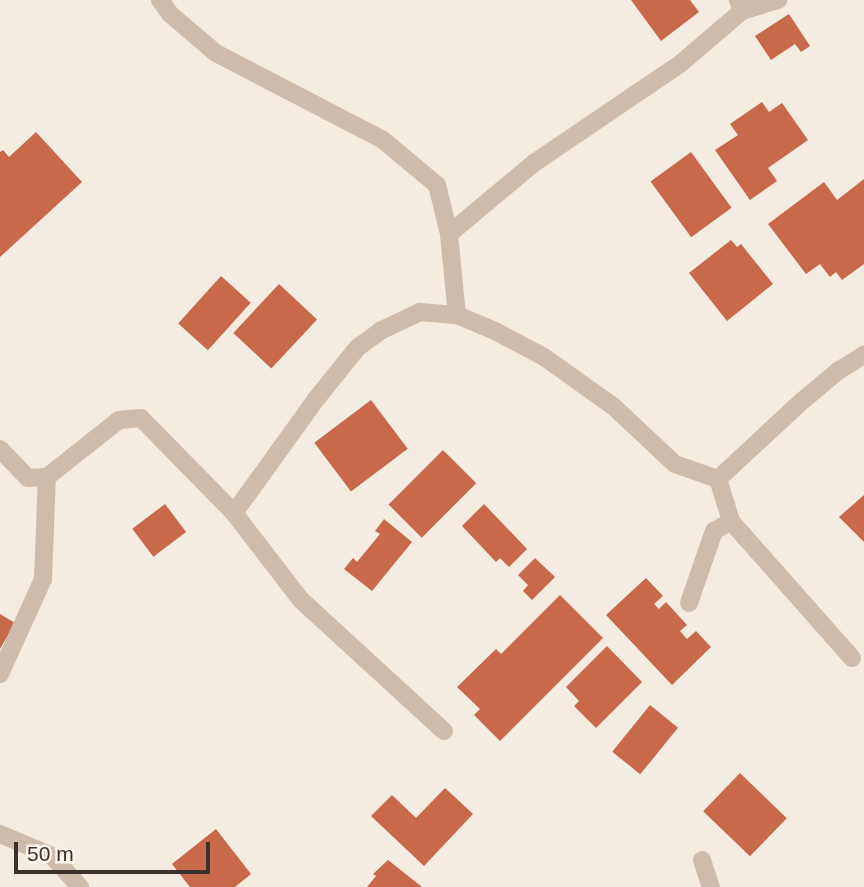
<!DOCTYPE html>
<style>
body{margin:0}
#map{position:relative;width:864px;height:887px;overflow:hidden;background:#f4ebe1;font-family:Arial,sans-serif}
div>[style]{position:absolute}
.building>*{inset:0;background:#c8694b;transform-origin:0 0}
.minor>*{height:18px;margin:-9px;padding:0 9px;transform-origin:9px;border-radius:9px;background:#cdbbac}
span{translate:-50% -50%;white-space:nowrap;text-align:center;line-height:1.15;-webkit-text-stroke:5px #fbf5ee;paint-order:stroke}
.scale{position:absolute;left:14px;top:842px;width:196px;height:32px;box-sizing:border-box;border:4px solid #3b302b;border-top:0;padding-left:9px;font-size:21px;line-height:24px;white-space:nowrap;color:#3b302b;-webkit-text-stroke:5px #fbf5ee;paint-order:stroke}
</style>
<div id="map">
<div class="building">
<div style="clip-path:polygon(631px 0,690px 0,699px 12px,661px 41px)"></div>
<div style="clip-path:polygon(789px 14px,810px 46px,801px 52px,795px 44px,771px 60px,755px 36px)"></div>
<div style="clip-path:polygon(762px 102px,769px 112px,782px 103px,808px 140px,768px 168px,777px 181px,750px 200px,715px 150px,738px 135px,730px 124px)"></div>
<div style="clip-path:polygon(36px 132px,82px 182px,0 257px,0 152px,3px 150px,9px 157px)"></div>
<div style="left:691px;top:152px;width:69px;height:50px;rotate:54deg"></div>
<div style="clip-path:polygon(864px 179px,864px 264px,842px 280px,836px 272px,830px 277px,820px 264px,806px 274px,768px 224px,824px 182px,837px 200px)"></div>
<div style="clip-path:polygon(731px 240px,737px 247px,741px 244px,773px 284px,727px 321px,689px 273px)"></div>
<div style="left:221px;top:276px;width:40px;height:64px;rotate:42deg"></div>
<div style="left:279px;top:284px;width:52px;height:67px;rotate:43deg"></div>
<div style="left:371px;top:400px;width:61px;height:71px;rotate:53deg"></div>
<div style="left:443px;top:450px;width:47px;height:77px;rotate:45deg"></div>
<div style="clip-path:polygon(864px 495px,864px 542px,839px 517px)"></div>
<div style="left:165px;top:504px;width:35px;height:41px;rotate:53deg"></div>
<div style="clip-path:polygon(484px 504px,527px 549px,509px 567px,500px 558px,496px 562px,462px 526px)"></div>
<div style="clip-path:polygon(384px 519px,412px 542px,372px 591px,344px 569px,353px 558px,357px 562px,380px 534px,375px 531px)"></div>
<div style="clip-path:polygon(535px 558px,555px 577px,532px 600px,523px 591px,528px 585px,518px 575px)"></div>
<div style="clip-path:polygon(646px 578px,663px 596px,654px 604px,659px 609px,666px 602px,687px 625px,680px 631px,687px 639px,696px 631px,711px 647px,672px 685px,606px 615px)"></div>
<div style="clip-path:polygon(560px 595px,603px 638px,500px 741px,474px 715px,480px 709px,457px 687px,496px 649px,501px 654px)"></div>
<div style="clip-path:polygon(0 614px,15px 623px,0 649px)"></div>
<div style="clip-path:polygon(607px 646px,642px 682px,596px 728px,574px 706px,579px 701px,566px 687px)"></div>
<div style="left:650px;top:705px;width:36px;height:60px;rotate:39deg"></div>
<div style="left:740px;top:773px;width:65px;height:53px;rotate:44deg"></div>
<div style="clip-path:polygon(445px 788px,473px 814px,424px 866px,371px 816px,392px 795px,416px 818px)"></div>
<div style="clip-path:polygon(216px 829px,251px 874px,235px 887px,190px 887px,172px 864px)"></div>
<div style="clip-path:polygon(388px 860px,422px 887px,367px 887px,376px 876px,373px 874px)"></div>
</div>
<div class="minor">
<div style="left:160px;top:0;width:17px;rotate:54deg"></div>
<div style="left:170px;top:14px;width:60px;rotate:40.3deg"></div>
<div style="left:216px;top:53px;width:188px;rotate:27.5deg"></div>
<div style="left:383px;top:140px;width:70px;rotate:39.8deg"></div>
<div style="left:437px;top:185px;width:50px;rotate:76.2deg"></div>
<div style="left:449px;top:234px;width:81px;rotate:84.4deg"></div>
<div style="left:742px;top:11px;width:38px;rotate:-17deg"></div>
<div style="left:449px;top:234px;width:111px;rotate:-39.9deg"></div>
<div style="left:534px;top:163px;width:176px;rotate:-34.1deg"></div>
<div style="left:680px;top:64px;width:82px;rotate:-40.5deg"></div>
<div style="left:742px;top:11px;width:12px;rotate:-110deg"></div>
<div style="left:0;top:449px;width:40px;rotate:46deg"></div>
<div style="left:28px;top:478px;width:19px;rotate:-3deg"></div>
<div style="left:47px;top:477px;width:92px;rotate:-38.4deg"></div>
<div style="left:119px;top:420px;width:22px;rotate:-5deg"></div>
<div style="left:141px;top:418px;width:133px;rotate:45.6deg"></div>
<div style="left:234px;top:513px;width:110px;rotate:52.4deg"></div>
<div style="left:301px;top:600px;width:194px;rotate:42.5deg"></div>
<div style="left:234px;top:513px;width:142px;rotate:-54.2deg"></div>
<div style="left:317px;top:398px;width:64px;rotate:-51.3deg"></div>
<div style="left:357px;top:348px;width:29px;rotate:-36deg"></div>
<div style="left:380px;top:331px;width:44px;rotate:-25.4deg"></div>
<div style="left:420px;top:312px;width:37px;rotate:5deg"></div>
<div style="left:457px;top:315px;width:41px;rotate:22.8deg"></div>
<div style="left:495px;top:331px;width:55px;rotate:28deg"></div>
<div style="left:544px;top:357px;width:86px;rotate:35.5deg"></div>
<div style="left:614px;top:407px;width:83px;rotate:43.1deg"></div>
<div style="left:675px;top:464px;width:46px;rotate:19.2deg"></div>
<div style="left:689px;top:603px;width:76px;rotate:-70.9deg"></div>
<div style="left:714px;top:531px;width:20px;rotate:-30deg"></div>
<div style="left:852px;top:658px;width:183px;rotate:-131.5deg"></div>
<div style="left:731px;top:521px;width:44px;rotate:-107.2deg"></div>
<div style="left:718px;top:479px;width:113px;rotate:-42.9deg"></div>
<div style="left:801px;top:402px;width:48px;rotate:-40deg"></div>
<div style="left:838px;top:371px;width:31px;rotate:-32deg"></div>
<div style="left:0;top:674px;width:104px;rotate:-65.6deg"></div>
<div style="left:43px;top:579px;width:102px;rotate:-87.8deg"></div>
<div style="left:0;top:834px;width:56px;rotate:22.9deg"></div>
<div style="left:52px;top:856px;width:42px;rotate:47.9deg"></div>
<div style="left:702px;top:860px;width:28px;rotate:72deg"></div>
</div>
<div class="scale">50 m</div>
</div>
